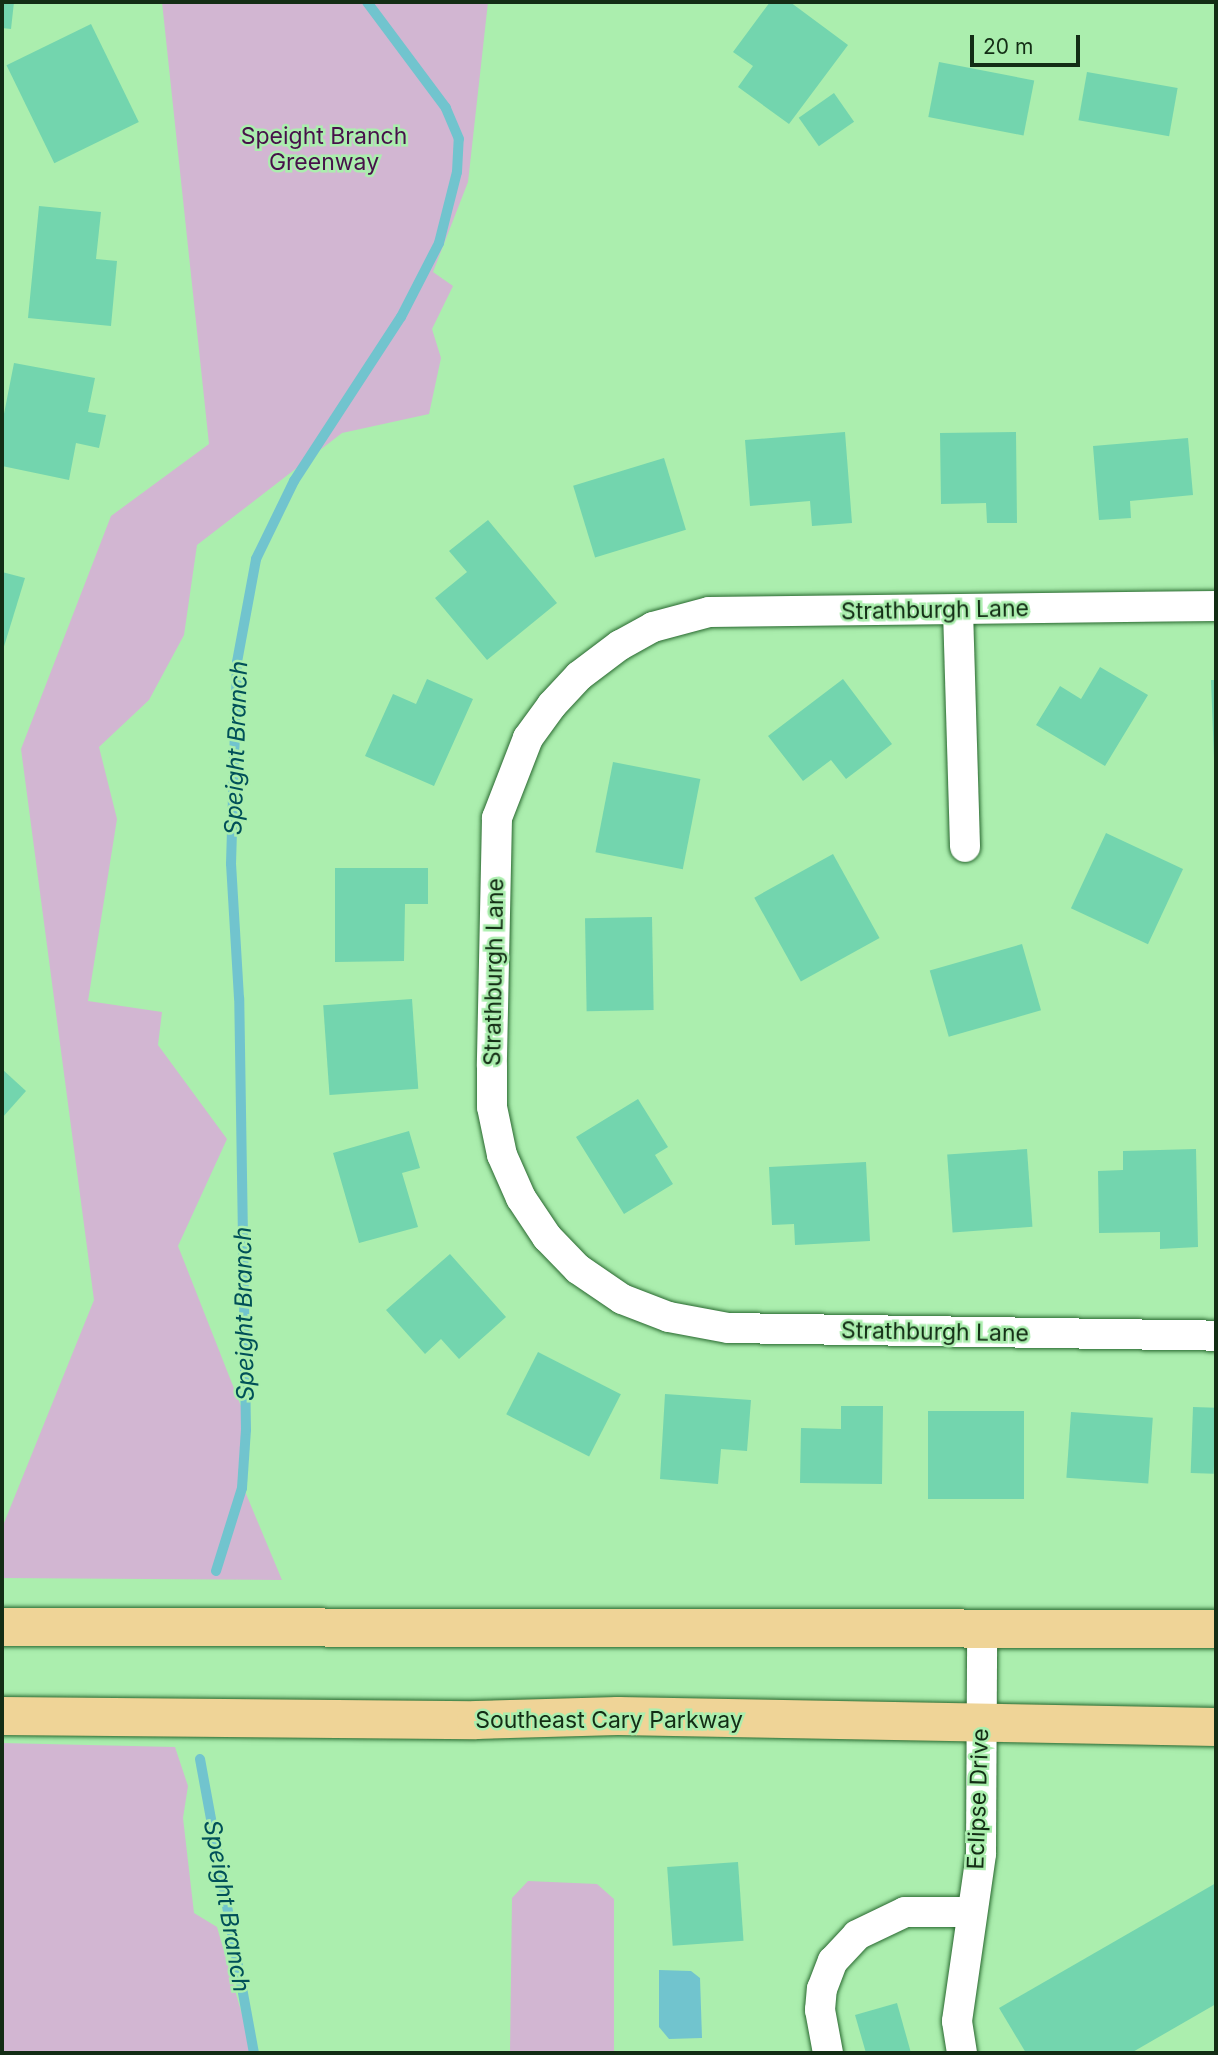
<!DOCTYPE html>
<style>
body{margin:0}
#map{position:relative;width:1218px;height:2055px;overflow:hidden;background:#abeeae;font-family:Inter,sans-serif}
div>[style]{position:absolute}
.green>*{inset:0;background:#d2b6d2}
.water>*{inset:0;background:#71c4ce}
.stream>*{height:10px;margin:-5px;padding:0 5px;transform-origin:5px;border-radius:5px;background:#71c4ce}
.building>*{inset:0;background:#73d5ae;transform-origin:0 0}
.roads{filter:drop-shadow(0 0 2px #28682f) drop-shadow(0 0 2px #28682f)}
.minor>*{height:30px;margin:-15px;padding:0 15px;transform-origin:15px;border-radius:15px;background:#fff}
.primary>*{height:38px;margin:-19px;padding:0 19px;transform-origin:19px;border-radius:19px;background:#efd497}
span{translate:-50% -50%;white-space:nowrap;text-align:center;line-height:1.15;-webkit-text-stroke:5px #abeeae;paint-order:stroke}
.park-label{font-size:23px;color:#47114a}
.street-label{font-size:23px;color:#132d15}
.water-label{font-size:24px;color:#005058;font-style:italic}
.frame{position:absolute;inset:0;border:4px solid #132d15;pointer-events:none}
.scale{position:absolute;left:970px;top:35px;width:110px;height:32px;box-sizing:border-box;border:4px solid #132d15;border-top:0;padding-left:9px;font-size:21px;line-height:24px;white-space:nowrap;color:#132d15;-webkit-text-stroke:5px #abeeae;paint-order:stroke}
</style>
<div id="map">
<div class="green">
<div style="clip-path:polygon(162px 2px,488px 2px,468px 182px,433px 272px,453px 286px,432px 329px,441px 358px,429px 414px,342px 433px,197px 545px,184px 635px,149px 700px,99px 747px,117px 819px,88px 1001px,162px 1012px,158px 1045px,227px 1139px,178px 1246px,246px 1419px,239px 1477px,282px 1580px,2px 1578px,2px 1528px,94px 1300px,21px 749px,111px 516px,209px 444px)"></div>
<div style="clip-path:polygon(2px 1743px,175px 1747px,188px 1786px,183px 1818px,194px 1913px,217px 1927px,253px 2053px,2px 2053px)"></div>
<div style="clip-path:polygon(528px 1881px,597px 1884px,614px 1899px,614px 2053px,510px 2053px,512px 1898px)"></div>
</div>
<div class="water">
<div style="clip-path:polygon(659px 1970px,691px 1971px,700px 1978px,702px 2038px,669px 2039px,659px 2027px)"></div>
</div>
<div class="stream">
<div style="left:216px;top:1571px;width:87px;rotate:-72.6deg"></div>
<div style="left:242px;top:1488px;width:58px;rotate:-86.1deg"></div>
<div style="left:246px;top:1430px;width:432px;rotate:-90.9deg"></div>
<div style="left:239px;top:998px;width:134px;rotate:-93.4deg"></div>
<div style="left:231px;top:864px;width:202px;rotate:-88.3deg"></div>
<div style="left:237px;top:662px;width:105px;rotate:-79.5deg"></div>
<div style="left:256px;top:559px;width:87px;rotate:-64deg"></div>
<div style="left:294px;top:481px;width:196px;rotate:-56.9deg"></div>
<div style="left:401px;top:317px;width:83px;rotate:-62.8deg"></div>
<div style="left:439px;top:243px;width:73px;rotate:-75.8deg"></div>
<div style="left:457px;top:172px;width:33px;rotate:-87deg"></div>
<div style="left:459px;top:139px;width:34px;rotate:-113deg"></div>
<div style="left:446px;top:108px;width:132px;rotate:-126.7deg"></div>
<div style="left:200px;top:1759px;width:299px;rotate:79.6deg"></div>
</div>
<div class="building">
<div style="clip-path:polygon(2px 2px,14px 2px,11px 29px,2px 28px)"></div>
<div style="clip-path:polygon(770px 2px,790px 2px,848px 45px,789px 124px,738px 87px,753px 66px,733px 52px)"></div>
<div style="left:91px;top:24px;width:109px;height:94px;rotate:64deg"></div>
<div style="left:939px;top:62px;width:97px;height:56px;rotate:11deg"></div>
<div style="left:1087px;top:72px;width:92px;height:49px;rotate:10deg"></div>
<div style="left:834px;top:93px;width:35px;height:43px;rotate:55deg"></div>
<div style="clip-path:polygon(39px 206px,101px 212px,96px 259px,117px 261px,111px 326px,28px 318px)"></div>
<div style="clip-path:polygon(14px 363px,95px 378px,88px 412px,106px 415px,99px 448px,76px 443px,69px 480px,2px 466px,2px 424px)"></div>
<div style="clip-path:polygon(845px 432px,852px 523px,812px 526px,810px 501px,750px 506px,745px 440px)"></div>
<div style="clip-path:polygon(1016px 432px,1017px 523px,987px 523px,986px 503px,941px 504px,940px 433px)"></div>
<div style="clip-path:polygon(1188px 438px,1193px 495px,1130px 501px,1131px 518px,1099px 520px,1093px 446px)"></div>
<div style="left:664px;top:458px;width:75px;height:95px;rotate:73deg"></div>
<div style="clip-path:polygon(488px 520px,557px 603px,487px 660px,435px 598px,467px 572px,449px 551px)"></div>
<div style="clip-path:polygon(2px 572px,25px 578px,2px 653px)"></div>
<div style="clip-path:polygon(1100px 667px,1148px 695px,1105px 766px,1036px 725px,1060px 686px,1081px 699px)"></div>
<div style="clip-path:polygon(427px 679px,473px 699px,434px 786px,365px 756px,393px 694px,416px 704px)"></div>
<div style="clip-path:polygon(843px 679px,892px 744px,846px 779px,831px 760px,803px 781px,768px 736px)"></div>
<div style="clip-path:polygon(1211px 680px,1216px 680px,1216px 759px,1214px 759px)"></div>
<div style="left:613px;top:762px;width:89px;height:92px;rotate:11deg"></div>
<div style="left:1106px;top:833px;width:85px;height:83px;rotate:25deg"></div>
<div style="left:833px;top:854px;width:96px;height:90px;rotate:61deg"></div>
<div style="clip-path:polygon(335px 868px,428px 868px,428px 904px,405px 904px,404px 961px,335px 962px)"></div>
<div style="left:652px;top:917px;width:93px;height:67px;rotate:89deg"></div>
<div style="left:1022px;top:944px;width:69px;height:96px;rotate:74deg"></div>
<div style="left:412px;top:999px;width:90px;height:89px;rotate:86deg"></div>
<div style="clip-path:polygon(2px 1069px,26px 1091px,2px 1118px)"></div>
<div style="clip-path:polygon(638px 1099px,668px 1147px,655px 1155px,673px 1184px,624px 1214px,576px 1137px)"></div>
<div style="clip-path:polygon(409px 1131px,420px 1168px,402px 1173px,418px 1227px,359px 1243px,333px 1153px)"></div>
<div style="left:1027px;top:1149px;width:78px;height:80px;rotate:86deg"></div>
<div style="clip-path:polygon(1196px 1149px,1198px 1247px,1160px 1249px,1160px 1232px,1099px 1233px,1098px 1171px,1123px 1170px,1123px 1151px)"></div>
<div style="clip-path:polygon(866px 1162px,870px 1241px,795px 1245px,794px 1224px,772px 1225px,769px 1167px)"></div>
<div style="clip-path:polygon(450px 1254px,506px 1317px,459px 1359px,441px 1339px,425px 1354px,386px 1310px)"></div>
<div style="left:538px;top:1352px;width:93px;height:70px;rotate:27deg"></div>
<div style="clip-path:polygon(665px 1394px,751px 1400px,747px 1451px,721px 1449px,718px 1484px,660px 1479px)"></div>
<div style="clip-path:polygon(841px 1406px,883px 1406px,882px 1484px,800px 1483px,801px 1428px,841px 1429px)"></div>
<div style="left:1193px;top:1407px;width:23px;height:66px;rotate:2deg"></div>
<div style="left:928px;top:1411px;width:96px;height:88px"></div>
<div style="left:1071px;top:1412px;width:82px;height:66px;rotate:4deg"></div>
<div style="left:738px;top:1862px;width:79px;height:71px;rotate:86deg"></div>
<div style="clip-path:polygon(1216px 1883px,1216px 2004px,1131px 2053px,1026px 2053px,999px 2008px)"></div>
<div style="clip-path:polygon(897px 2003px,911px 2053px,866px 2053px,855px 2015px)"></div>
</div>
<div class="roads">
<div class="minor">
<div style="left:1216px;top:606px;width:507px;rotate:179.32deg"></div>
<div style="left:709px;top:612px;width:58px;rotate:165deg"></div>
<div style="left:653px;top:627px;width:38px;rotate:151deg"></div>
<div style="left:620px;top:645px;width:51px;rotate:142.9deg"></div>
<div style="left:579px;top:676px;width:40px;rotate:133deg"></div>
<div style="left:552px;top:705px;width:41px;rotate:126deg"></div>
<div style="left:528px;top:738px;width:86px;rotate:111.2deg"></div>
<div style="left:497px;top:818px;width:248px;rotate:91.2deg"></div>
<div style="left:492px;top:1066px;width:41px;rotate:90deg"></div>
<div style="left:492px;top:1107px;width:49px;rotate:78.2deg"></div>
<div style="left:502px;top:1155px;width:47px;rotate:66.2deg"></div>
<div style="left:521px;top:1198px;width:47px;rotate:56.3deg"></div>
<div style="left:547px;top:1237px;width:45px;rotate:45.9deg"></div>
<div style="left:578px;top:1269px;width:53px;rotate:34.3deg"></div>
<div style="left:622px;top:1299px;width:50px;rotate:21deg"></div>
<div style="left:669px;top:1317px;width:60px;rotate:10.6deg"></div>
<div style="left:728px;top:1328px;width:488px;rotate:0.9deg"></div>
<div style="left:958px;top:610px;width:237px;rotate:88.3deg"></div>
<div style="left:828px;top:2053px;width:44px;rotate:-100.5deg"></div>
<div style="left:820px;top:2010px;width:21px;rotate:-85deg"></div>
<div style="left:822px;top:1989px;width:30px;rotate:-69deg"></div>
<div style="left:833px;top:1961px;width:35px;rotate:-47deg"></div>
<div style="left:857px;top:1935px;width:53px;rotate:-25.6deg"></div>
<div style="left:905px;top:1912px;width:64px"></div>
<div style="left:962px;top:2053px;width:32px;rotate:-99deg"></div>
<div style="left:957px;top:2021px;width:169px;rotate:-81.8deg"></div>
<div style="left:981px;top:1854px;width:226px;rotate:-89.7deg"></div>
</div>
<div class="primary">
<div style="left:2px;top:1627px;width:1214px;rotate:0.09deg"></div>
<div style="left:2px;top:1716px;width:474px;rotate:0.5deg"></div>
<div style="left:476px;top:1720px;width:142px;rotate:-1.6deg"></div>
<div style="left:618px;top:1716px;width:598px;rotate:1.05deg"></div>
</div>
</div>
<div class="park-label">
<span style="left:324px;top:149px">Speight Branch<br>Greenway</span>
</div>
<div class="street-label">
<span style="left:935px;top:610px;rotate:-1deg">Strathburgh Lane</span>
<span style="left:494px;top:972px;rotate:-89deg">Strathburgh Lane</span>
<span style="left:935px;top:1332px;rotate:1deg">Strathburgh Lane</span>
<span style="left:609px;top:1720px">Southeast Cary Parkway</span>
<span style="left:978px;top:1799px;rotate:-88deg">Eclipse Drive</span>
</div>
<div class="water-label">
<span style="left:236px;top:748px;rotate:-88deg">Speight Branch</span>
<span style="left:244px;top:1314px;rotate:-91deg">Speight Branch</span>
<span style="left:227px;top:1906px;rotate:80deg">Speight Branch</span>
</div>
<div class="frame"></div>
<div class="scale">20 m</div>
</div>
